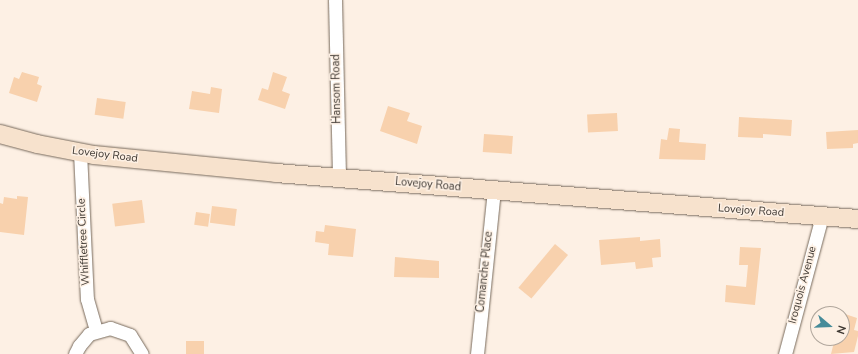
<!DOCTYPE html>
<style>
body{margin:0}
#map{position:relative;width:858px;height:354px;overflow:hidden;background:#fdf0e4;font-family:"Nunito Sans",sans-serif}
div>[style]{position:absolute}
.building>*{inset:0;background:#f8d1ad;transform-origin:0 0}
.roads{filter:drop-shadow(0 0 1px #786a5c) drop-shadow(0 0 1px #786a5c)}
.minor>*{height:13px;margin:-6.5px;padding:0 6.5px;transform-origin:6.5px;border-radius:6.5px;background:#fff}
.secondary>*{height:18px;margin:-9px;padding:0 9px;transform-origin:9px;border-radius:9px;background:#f7e2cd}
span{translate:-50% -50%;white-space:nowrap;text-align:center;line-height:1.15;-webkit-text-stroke:3px #fdf0e4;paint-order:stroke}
.street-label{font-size:11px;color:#3d3731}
.north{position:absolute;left:810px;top:306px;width:40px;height:40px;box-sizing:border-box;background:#fdf0e4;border:1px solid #b0a69c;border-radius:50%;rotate:109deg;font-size:11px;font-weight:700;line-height:16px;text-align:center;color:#3d3731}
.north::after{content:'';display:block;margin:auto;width:14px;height:18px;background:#468b99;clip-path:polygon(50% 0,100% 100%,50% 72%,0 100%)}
</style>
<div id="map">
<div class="building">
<div style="clip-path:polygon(22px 72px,39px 77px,37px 84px,42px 86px,37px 102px,9px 93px,14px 77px,19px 79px)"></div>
<div style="clip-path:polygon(273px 72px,287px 77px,282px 91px,290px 94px,285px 109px,258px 100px,262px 88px,268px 90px)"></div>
<div style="clip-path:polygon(211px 87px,222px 89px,219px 113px,189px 109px,192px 91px,210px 94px)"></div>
<div style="left:97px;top:98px;width:29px;height:17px;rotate:8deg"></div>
<div style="clip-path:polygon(388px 106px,410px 113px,407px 121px,422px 126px,417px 144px,380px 131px)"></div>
<div style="left:617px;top:113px;width:18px;height:30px;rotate:87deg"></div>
<div style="clip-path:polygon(739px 117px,792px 120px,791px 136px,763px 134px,763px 138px,738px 137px)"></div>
<div style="clip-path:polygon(669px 128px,680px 129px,679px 142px,706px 144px,705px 160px,659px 159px,661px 139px,667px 140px)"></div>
<div style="clip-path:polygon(858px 130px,858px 143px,853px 144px,853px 148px,827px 149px,826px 132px)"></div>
<div style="left:484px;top:134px;width:29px;height:18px;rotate:4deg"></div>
<div style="clip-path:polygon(17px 196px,28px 197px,24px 235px,0 232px,0 203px,3px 204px,4px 197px,17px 199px)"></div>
<div style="left:142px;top:200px;width:23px;height:30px;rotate:83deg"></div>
<div style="left:212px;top:206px;width:25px;height:17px;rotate:7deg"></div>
<div style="left:196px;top:212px;width:14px;height:13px;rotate:8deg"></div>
<div style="clip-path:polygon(325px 225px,356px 229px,353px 257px,328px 255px,329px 244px,315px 242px,316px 231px,324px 232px)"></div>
<div style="clip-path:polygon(640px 237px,640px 241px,660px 239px,661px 257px,652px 258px,653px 267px,636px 269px,635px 262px,601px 265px,599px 240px)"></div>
<div style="left:555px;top:244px;width:17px;height:57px;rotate:40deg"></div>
<div style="clip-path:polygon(740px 247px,761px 248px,755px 305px,725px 302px,726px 285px,746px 287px,748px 265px,739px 265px)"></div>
<div style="clip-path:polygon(395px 257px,439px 261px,439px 278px,394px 277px)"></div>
<div style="clip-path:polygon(842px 313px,857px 318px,854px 330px,858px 331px,858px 336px,854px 352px,831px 354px,835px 338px,842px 338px)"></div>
<div style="left:186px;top:341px;width:18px;height:13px"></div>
</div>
<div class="roads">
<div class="minor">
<div style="left:335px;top:0;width:178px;rotate:88.7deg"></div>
<div style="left:80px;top:152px;width:147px;rotate:87.3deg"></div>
<div style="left:87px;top:299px;width:32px;rotate:74deg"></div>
<div style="left:75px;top:354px;width:9px;rotate:-63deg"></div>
<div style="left:79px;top:346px;width:16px;rotate:-50deg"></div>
<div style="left:89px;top:334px;width:22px;rotate:-16deg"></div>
<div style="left:110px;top:328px;width:21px;rotate:19deg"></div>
<div style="left:130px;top:335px;width:22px;rotate:58deg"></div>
<div style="left:477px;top:354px;width:165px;rotate:-84.1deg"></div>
<div style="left:785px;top:354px;width:143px;rotate:-75deg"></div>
</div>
<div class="secondary">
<div style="left:0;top:134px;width:38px;rotate:15deg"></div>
<div style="left:37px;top:144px;width:58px;rotate:10.9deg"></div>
<div style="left:94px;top:155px;width:183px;rotate:5.6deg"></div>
<div style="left:276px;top:173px;width:584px;rotate:4.52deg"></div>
</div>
</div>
<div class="street-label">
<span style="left:337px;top:89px;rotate:-91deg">Hansom Road</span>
<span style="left:105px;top:155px;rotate:7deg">Lovejoy Road</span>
<span style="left:428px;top:185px;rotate:5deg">Lovejoy Road</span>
<span style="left:751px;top:211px;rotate:4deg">Lovejoy Road</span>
<span style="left:84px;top:242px;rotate:-93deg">Whiffletree Circle</span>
<span style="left:485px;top:272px;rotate:-84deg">Comanche Place</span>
<span style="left:803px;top:285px;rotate:-75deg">Iroquois Avenue</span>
</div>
<div class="north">N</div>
</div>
